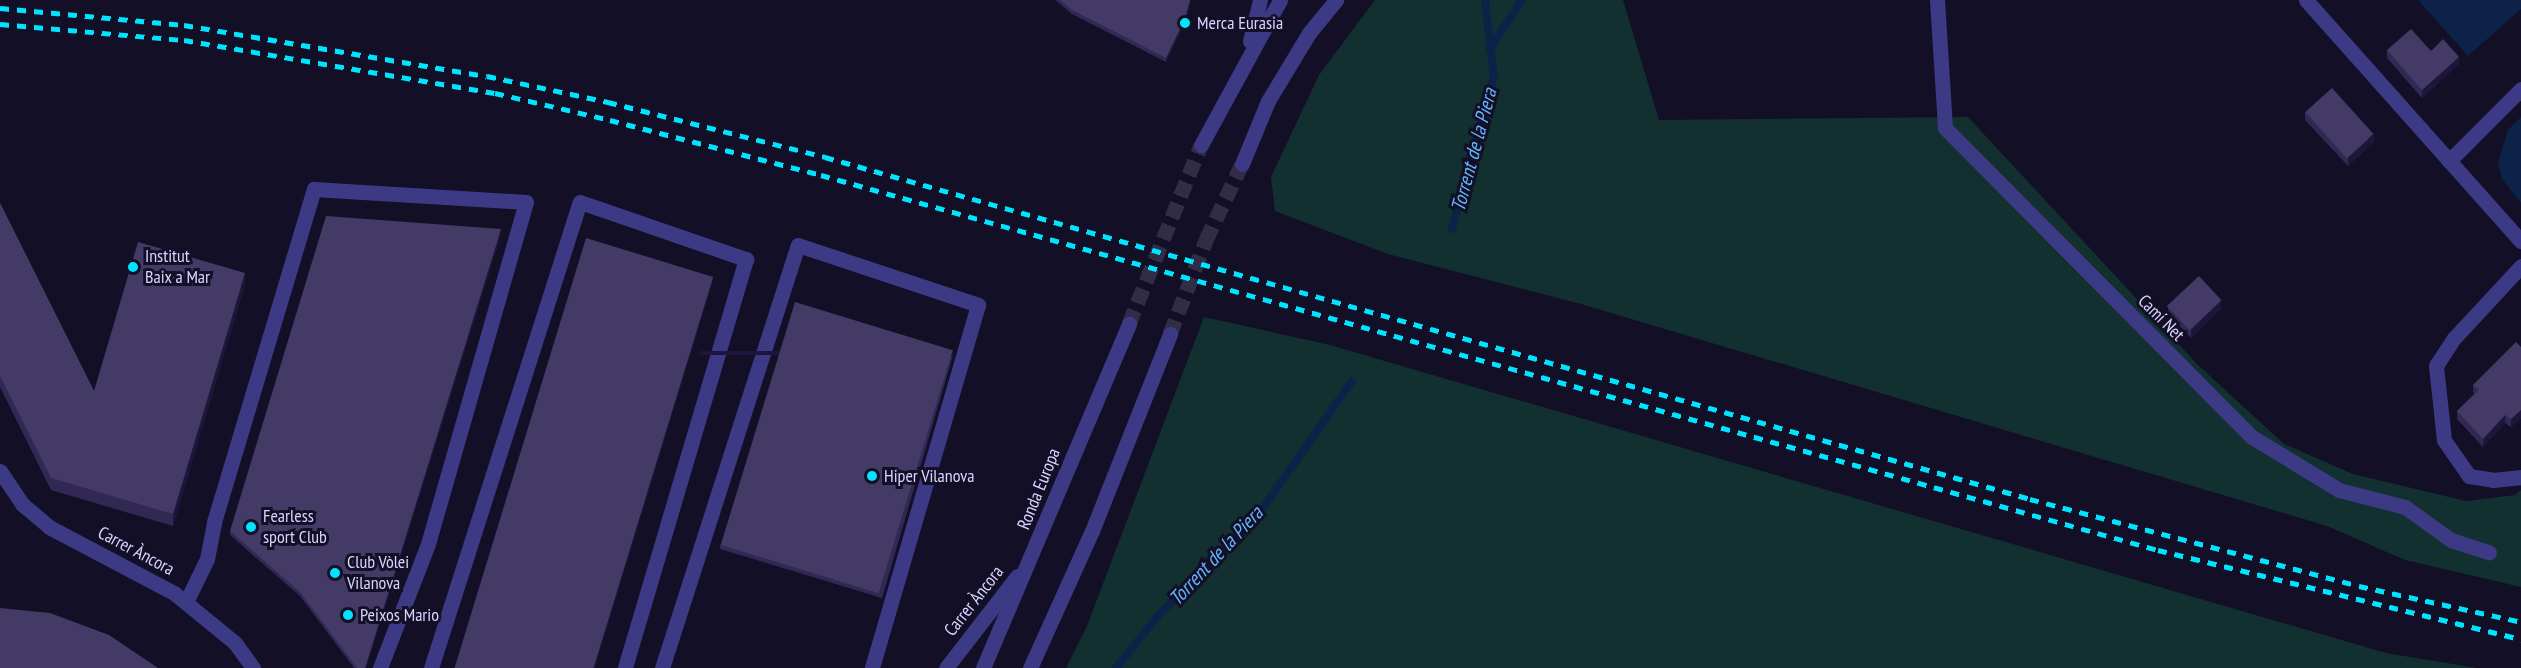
<!DOCTYPE html>
<meta charset="utf-8">
<style>
body{margin:0}
#map{position:relative;width:2521px;height:668px;overflow:hidden;background:#130f26;font-family:"PT Sans Narrow",sans-serif}
div>[style]{position:absolute}
.green>*{inset:0;background:#12302f}
.water>*{inset:0;background:#0c2248}
.stream>*{height:8px;margin:-4px;padding:0 4px;transform-origin:4px;border-radius:4px;background:#0c2248}
.minor-tunnel>*{height:15px;margin-top:-7.5px;transform-origin:0;background:repeating-linear-gradient(90deg,#312d47 0 15px,transparent 0 23px)}
.minor>*{height:15px;margin:-7.5px;padding:0 7.5px;transform-origin:7.5px;border-radius:7.5px;background:#3d3a85}
.rail>*{height:4.5px;margin-top:-2.25px;transform-origin:0;background:repeating-linear-gradient(90deg,#00e5ff 0 9px,transparent 0 17px)}
.wall>*{inset:0;background:#312854}
.shaded-wall>*{inset:0;background:#1d163a;transform-origin:0 0}
.building>*{inset:0;background:#433a66;transform-origin:0 0}
.dots>*{width:16px;height:16px;translate:-50% -50%;box-sizing:border-box;border:3px solid #130f26;border-radius:50%}
span{translate:-50% -50%;white-space:nowrap;text-align:center;line-height:1.15;-webkit-text-stroke:6px #130f26;paint-order:stroke}
.poi-label{font-size:18px;color:#d9d4ff}
.left{translate:0 -50%;text-align:left}
.street-label{font-size:18px;color:#d9d4ff}
.water-label{font-size:20px;color:#62b6ff;font-style:italic}
</style>
<div id="map">
<div class="green">
<div style="clip-path:polygon(1375px 0,1623px 0,1659px 120px,1968px 117px,2199px 366px,2284px 444px,2353px 474px,2466px 501px,2515px 495px,2521px 490px,2521px 587px,2405px 560px,2327px 526px,1581px 304px,1388px 254px,1275px 211px,1271px 177px,1319px 75px)"></div>
<div style="clip-path:polygon(1204px 317px,1330px 345px,2386px 653px,2477px 668px,1066px 668px,1087px 626px)"></div>
</div>
<div class="water">
<div style="clip-path:polygon(2418px 0,2521px 0,2521px 9px,2468px 56px)"></div>
<div style="clip-path:polygon(2521px 117px,2521px 203px,2502px 179px,2498px 162px,2508px 130px)"></div>
</div>
<div class="stream">
<div style="left:1490px;top:49px;width:59px;rotate:-56.9deg"></div>
<div style="left:1452px;top:229px;width:158px;rotate:-74.6deg"></div>
<div style="left:1494px;top:77px;width:78px;rotate:-96.7deg"></div>
<div style="left:1116px;top:668px;width:67px;rotate:-51.1deg"></div>
<div style="left:1158px;top:616px;width:139px;rotate:-45deg"></div>
<div style="left:1256px;top:518px;width:167px;rotate:-55deg"></div>
</div>
<div class="minor-tunnel">
<div style="left:1129px;top:324px;width:193px;rotate:-68.1deg"></div>
<div style="left:1170px;top:334px;width:101px;rotate:-69deg"></div>
<div style="left:1206px;top:240px;width:84px;rotate:-64.7deg"></div>
</div>
<div class="minor">
<div style="left:1937px;top:0;width:128px;rotate:86.4deg"></div>
<div style="left:1945px;top:128px;width:436px;rotate:45.2deg"></div>
<div style="left:2252px;top:437px;width:102px;rotate:31.3deg"></div>
<div style="left:2339px;top:490px;width:68px;rotate:14.4deg"></div>
<div style="left:2405px;top:507px;width:57px;rotate:35.7deg"></div>
<div style="left:2451px;top:540px;width:40px;rotate:18deg"></div>
<div style="left:2306px;top:0;width:323px;rotate:48.3deg"></div>
<div style="left:1250px;top:41px;width:42px;rotate:-76.3deg"></div>
<div style="left:1201px;top:145px;width:165px;rotate:-61.4deg"></div>
<div style="left:2449px;top:161px;width:102px;rotate:-45deg"></div>
<div style="left:1242px;top:164px;width:68px;rotate:-67.6deg"></div>
<div style="left:1268px;top:101px;width:79px;rotate:-58.9deg"></div>
<div style="left:1309px;top:33px;width:43px;rotate:-50.7deg"></div>
<div style="left:2521px;top:266px;width:98px;rotate:132.9deg"></div>
<div style="left:2454px;top:338px;width:33px;rotate:123deg"></div>
<div style="left:2436px;top:366px;width:74px;rotate:83.8deg"></div>
<div style="left:2444px;top:440px;width:44px;rotate:55.2deg"></div>
<div style="left:2469px;top:476px;width:24px;rotate:9deg"></div>
<div style="left:2493px;top:480px;width:28px;rotate:-6deg"></div>
<div style="left:0;top:471px;width:40px;rotate:56deg"></div>
<div style="left:22px;top:504px;width:35px;rotate:40deg"></div>
<div style="left:49px;top:527px;width:141px;rotate:27.8deg"></div>
<div style="left:174px;top:593px;width:79px;rotate:39.3deg"></div>
<div style="left:235px;top:643px;width:31px;rotate:54deg"></div>
<div style="left:186px;top:602px;width:48px;rotate:-64deg"></div>
<div style="left:207px;top:559px;width:38px;rotate:-79deg"></div>
<div style="left:214px;top:522px;width:348px;rotate:-73.3deg"></div>
<div style="left:314px;top:189px;width:212px;rotate:3.5deg"></div>
<div style="left:526px;top:202px;width:356px;rotate:106deg"></div>
<div style="left:428px;top:544px;width:133px;rotate:111.2deg"></div>
<div style="left:431px;top:668px;width:489px;rotate:-72.3deg"></div>
<div style="left:580px;top:202px;width:176px;rotate:19deg"></div>
<div style="left:746px;top:259px;width:427px;rotate:106.5deg"></div>
<div style="left:662px;top:668px;width:444px;rotate:-72.2deg"></div>
<div style="left:798px;top:245px;width:190px;rotate:18.4deg"></div>
<div style="left:978px;top:305px;width:378px;rotate:106.3deg"></div>
<div style="left:946px;top:668px;width:116px;rotate:-52.3deg"></div>
<div style="left:983px;top:668px;width:374px;rotate:-67deg"></div>
<div style="left:1030px;top:668px;width:150px;rotate:-65.7deg"></div>
<div style="left:1092px;top:531px;width:212px;rotate:-68.4deg"></div>
</div>
<div class="rail">
<div style="left:0;top:8px;width:185px;rotate:5.3deg"></div>
<div style="left:184px;top:25px;width:307px;rotate:9.6deg"></div>
<div style="left:487px;top:76px;width:124px;rotate:12.1deg"></div>
<div style="left:608px;top:102px;width:224px;rotate:14.2deg"></div>
<div style="left:825px;top:157px;width:1253px;rotate:15.84deg"></div>
<div style="left:2030px;top:499px;width:340px;rotate:14.8deg"></div>
<div style="left:2359px;top:586px;width:166px;rotate:12.5deg"></div>
<div style="left:0;top:24px;width:185px;rotate:5deg"></div>
<div style="left:184px;top:40px;width:315px;rotate:9.7deg"></div>
<div style="left:495px;top:93px;width:118px;rotate:13.2deg"></div>
<div style="left:610px;top:120px;width:218px;rotate:14.6deg"></div>
<div style="left:821px;top:175px;width:1389px;rotate:15.67deg"></div>
<div style="left:2158px;top:550px;width:374px;rotate:13.8deg"></div>
</div>
<div class="wall">
<div style="clip-path:polygon(1055px 0,1191px 0,1185px 23px,1166px 62px,1072px 14px)"></div>
<div style="clip-path:polygon(2387px 50px,2431px 51px,2459px 64px,2422px 98px,2387px 58px)"></div>
<div style="clip-path:polygon(2305px 112px,2374px 142px,2348px 166px,2305px 120px)"></div>
<div style="clip-path:polygon(0 203px,94px 391px,245px 284px,173px 526px,51px 490px,0 387px)"></div>
<div style="clip-path:polygon(501px 234px,366px 668px,354px 668px,300px 596px,230px 535px,230px 531px)"></div>
<div style="clip-path:polygon(2168px 307px,2221px 308px,2191px 338px,2168px 314px)"></div>
<div style="clip-path:polygon(2521px 347px,2521px 418px,2511px 427px,2505px 423px,2483px 447px,2457px 419px,2457px 411px,2474px 394px,2473px 392px,2473px 385px)"></div>
<div style="clip-path:polygon(953px 355px,882px 598px,720px 549px,720px 545px)"></div>
</div>
<div class="shaded-wall">
<div style="clip-path:polygon(1190px 0,1191px 0,1185px 23px,1166px 62px,1166px 58px)"></div>
<div style="clip-path:polygon(2459px 57px,2459px 64px,2422px 98px,2422px 90px)"></div>
<div style="clip-path:polygon(2374px 134px,2374px 142px,2348px 166px,2348px 158px)"></div>
<div style="clip-path:polygon(501px 229px,501px 234px,366px 668px,365px 668px)"></div>
<div style="clip-path:polygon(245px 273px,245px 284px,173px 526px,173px 514px)"></div>
<div style="clip-path:polygon(713px 277px,713px 281px,595px 668px,594px 668px)"></div>
<div style="clip-path:polygon(2221px 300px,2221px 308px,2191px 338px,2191px 330px)"></div>
<div style="left:953px;top:351px;width:4px;height:253px;rotate:90deg"></div>
<div style="clip-path:polygon(2521px 410px,2521px 418px,2511px 427px,2511px 419px)"></div>
<div style="clip-path:polygon(2505px 415px,2505px 423px,2483px 447px,2483px 439px)"></div>
</div>
<div class="building">
<div style="clip-path:polygon(1060px 0,1190px 0,1185px 19px,1166px 58px,1072px 10px)"></div>
<div style="clip-path:polygon(2411px 29px,2431px 51px,2443px 39px,2459px 57px,2422px 90px,2387px 50px)"></div>
<div style="left:2332px;top:88px;width:62px;height:36px;rotate:48deg"></div>
<div style="clip-path:polygon(0 203px,94px 391px,138px 242px,245px 273px,173px 514px,51px 478px,0 376px)"></div>
<div style="clip-path:polygon(326px 216px,501px 229px,365px 668px,357px 668px,300px 592px,230px 531px)"></div>
<div style="left:586px;top:238px;width:133px;height:450px;rotate:17deg"></div>
<div style="left:2199px;top:276px;width:33px;height:44px;rotate:47deg"></div>
<div style="left:795px;top:302px;width:165px;height:254px;rotate:17deg"></div>
<div style="clip-path:polygon(2516px 342px,2521px 347px,2521px 410px,2511px 419px,2505px 415px,2483px 439px,2457px 411px,2479px 390px,2473px 385px)"></div>
<div style="clip-path:polygon(0 608px,50px 613px,109px 635px,158px 668px,0 668px)"></div>
</div>
<div class="dots">
<div style="left:1185px;top:23px;background:#00e5ff"></div>
<div style="left:133px;top:267px;background:#00e5ff"></div>
<div style="left:872px;top:476px;background:#00e5ff"></div>
<div style="left:251px;top:527px;background:#00e5ff"></div>
<div style="left:335px;top:573px;background:#00e5ff"></div>
<div style="left:348px;top:615px;background:#00e5ff"></div>
</div>
<div class="poi-label">
<span class="left" style="left:1197px;top:23px">Merca Eurasia</span>
<span class="left" style="left:145px;top:267px">Institut<br>Baix a Mar</span>
<span class="left" style="left:884px;top:476px">Hiper Vilanova</span>
<span class="left" style="left:263px;top:527px">Fearless<br>sport Club</span>
<span class="left" style="left:347px;top:573px">Club Vòlei<br>Vilanova</span>
<span class="left" style="left:360px;top:615px">Peixos Mario</span>
</div>
<div class="street-label">
<span style="left:2161px;top:318px;rotate:45deg">Camí Net</span>
<span style="left:1039px;top:489px;rotate:-68deg">Ronda Europa</span>
<span style="left:136px;top:551px;rotate:28deg">Carrer Àncora</span>
<span style="left:974px;top:601px;rotate:-52deg">Carrer Àncora</span>
</div>
<div class="water-label">
<span style="left:1474px;top:150px;rotate:-75deg">Torrent de la Piera</span>
<span style="left:1216px;top:556px;rotate:-47deg">Torrent de la Piera</span>
</div>
</div>
